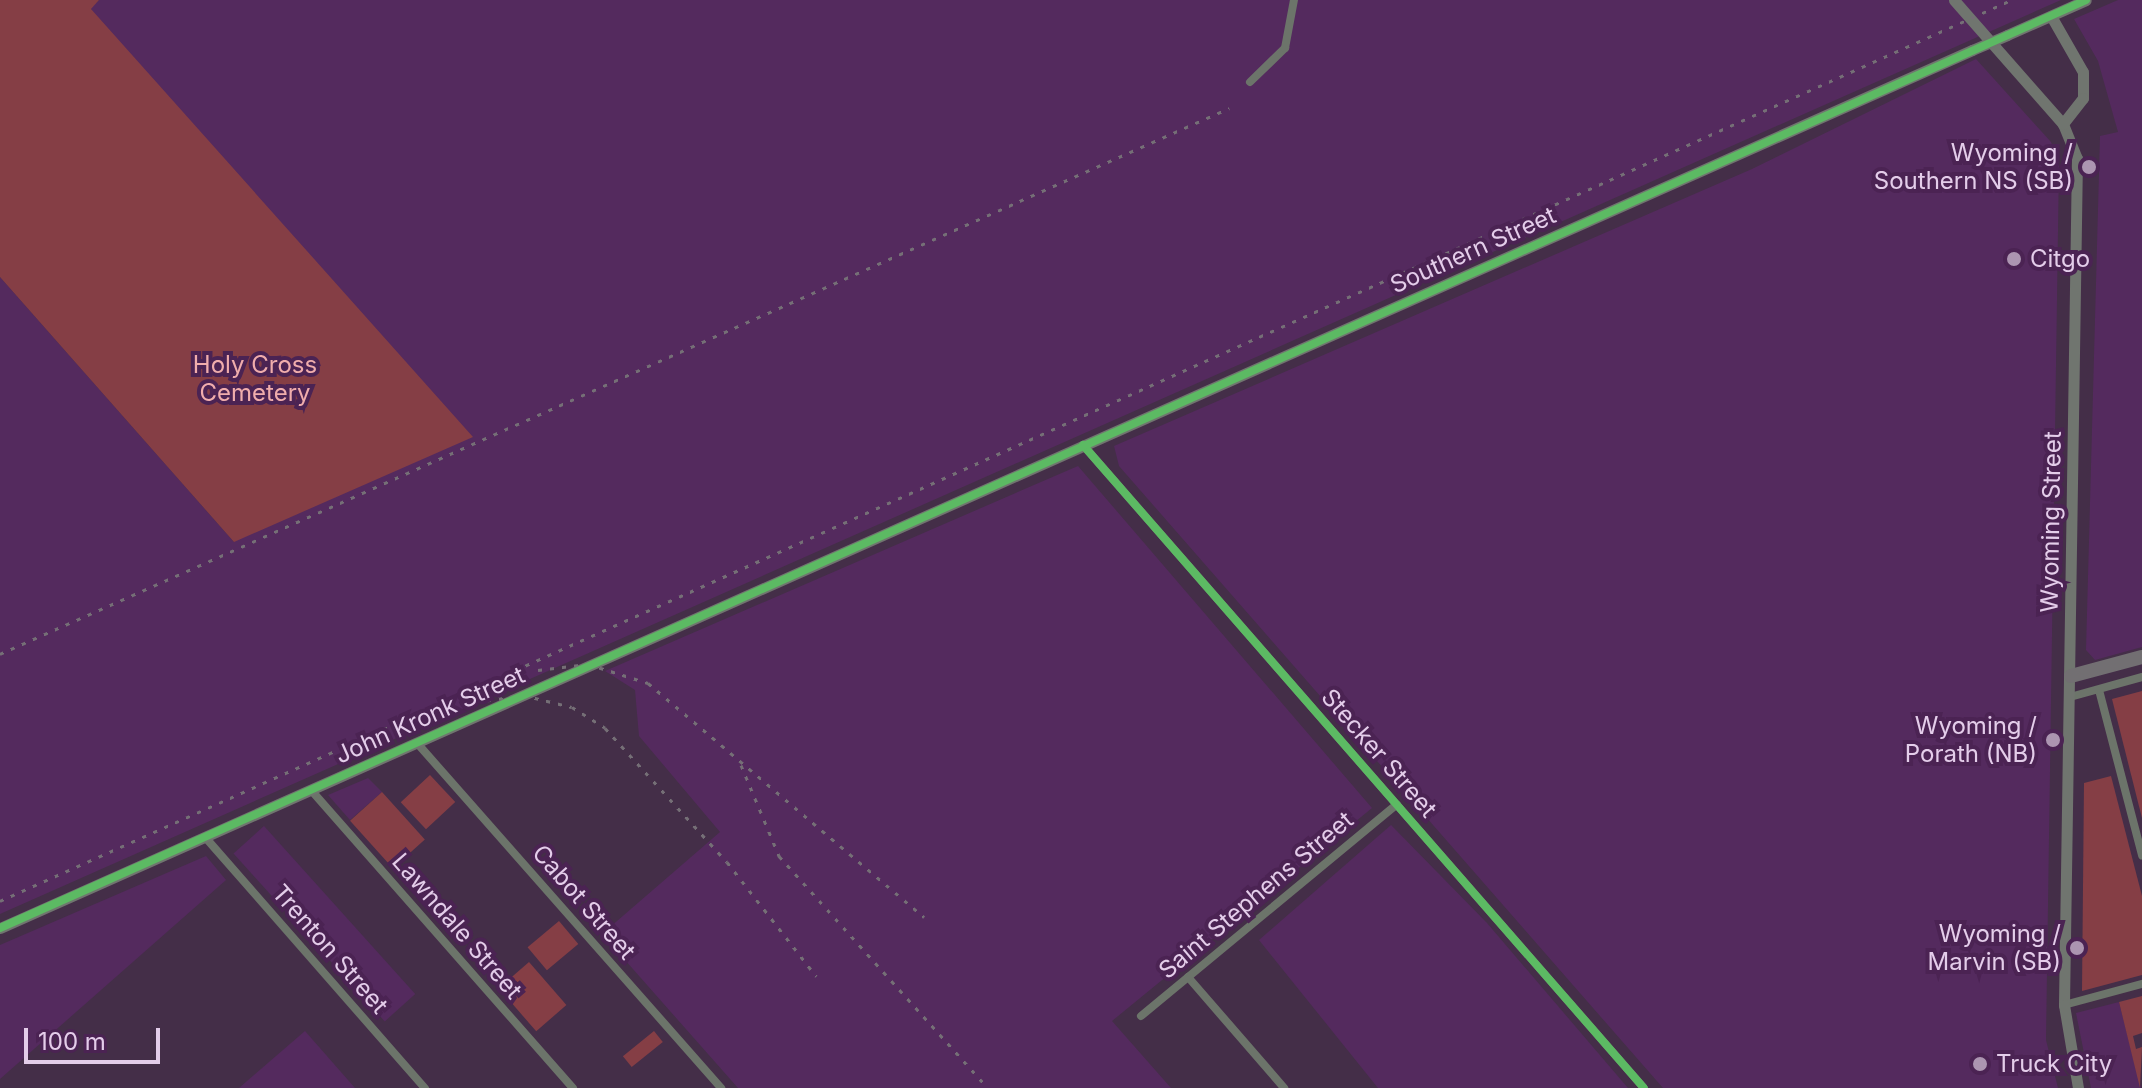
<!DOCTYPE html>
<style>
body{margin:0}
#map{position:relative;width:2142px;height:1088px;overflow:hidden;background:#442e48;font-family:Inter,sans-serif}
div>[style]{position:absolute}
.built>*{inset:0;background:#542a5e;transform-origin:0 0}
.green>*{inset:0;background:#853e45;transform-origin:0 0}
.street>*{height:8px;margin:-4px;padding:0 4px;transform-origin:4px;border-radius:4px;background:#6c746a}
.secondary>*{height:11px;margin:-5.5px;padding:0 5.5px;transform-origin:5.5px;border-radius:5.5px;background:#70756f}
.highway>*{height:14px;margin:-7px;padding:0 7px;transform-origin:7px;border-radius:7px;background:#726f72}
.rail>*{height:3px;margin-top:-1.5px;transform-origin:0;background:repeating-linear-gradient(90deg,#756f76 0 4px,transparent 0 12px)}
.secondary-bridge>*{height:11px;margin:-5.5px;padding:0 5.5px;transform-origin:5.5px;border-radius:5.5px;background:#70756f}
.cycleway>*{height:8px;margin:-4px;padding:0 4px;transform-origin:4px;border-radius:4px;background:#5cba63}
.dots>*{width:22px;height:22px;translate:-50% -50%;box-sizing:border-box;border:4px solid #4b2353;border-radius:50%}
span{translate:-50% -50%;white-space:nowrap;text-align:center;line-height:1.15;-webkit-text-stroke:8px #4b2353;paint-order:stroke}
.poi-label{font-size:24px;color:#e4cdea}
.right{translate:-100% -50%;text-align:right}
.left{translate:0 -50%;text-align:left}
.street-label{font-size:24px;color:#e4cdea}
.park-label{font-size:24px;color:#f0adac}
.scale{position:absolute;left:24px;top:1028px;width:136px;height:36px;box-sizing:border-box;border:4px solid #e4cdea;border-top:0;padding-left:10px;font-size:24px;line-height:28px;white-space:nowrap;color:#e4cdea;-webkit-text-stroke:6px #4b2353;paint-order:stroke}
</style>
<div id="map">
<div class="built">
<div style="clip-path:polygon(99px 0,2061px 0,0 914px,0 277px,234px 542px,91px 8px)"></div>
<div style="clip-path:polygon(2118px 0,2142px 0,2142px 647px,2095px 660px,2086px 650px,2100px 136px,2118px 132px,2098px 61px,2074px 19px)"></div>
<div style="clip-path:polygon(1976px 59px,2051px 142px,2059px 163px,2046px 1040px,2058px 1088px,1663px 1088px,1119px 466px,1114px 446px,1752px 169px)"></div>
<div style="clip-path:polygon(1078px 466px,1372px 808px,1112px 1021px,1171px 1088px,738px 1088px,602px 934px,720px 832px,639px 736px,635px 690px,605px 671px)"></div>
<div style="clip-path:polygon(368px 778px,382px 792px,350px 820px,328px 795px)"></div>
<div style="clip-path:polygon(1391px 825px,1487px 923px,1628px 1088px,1378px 1088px,1259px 940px)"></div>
<div style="left:264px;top:826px;width:226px;height:41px;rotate:48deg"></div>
<div style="clip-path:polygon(206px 856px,226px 880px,0 1079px,0 945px)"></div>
<div style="clip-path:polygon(2119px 1002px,2141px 1088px,2091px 1088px,2076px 1013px)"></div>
<div style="clip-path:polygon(305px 1031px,355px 1088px,239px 1088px)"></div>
</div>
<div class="green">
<div style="clip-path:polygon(0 0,99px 0,91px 9px,473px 437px,234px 542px,0 277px)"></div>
<div style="clip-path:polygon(2142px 691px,2142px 818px,2112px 699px)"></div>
<div style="left:430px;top:775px;width:37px;height:40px;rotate:47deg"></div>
<div style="clip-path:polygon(2111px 776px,2142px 896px,2142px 975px,2082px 991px,2084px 783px)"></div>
<div style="left:382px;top:792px;width:64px;height:43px;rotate:48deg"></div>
<div style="left:559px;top:921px;width:30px;height:41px;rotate:50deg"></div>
<div style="left:529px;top:962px;width:57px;height:40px;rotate:49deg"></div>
<div style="clip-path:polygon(2142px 996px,2142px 1033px,2133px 1036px,2136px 1049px,2142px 1047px,2140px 1088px,2119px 1002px)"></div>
<div style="left:654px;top:1031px;width:14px;height:40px;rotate:51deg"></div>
</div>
<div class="street">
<div style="left:1250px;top:82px;width:49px;rotate:-44.2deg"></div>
<div style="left:1285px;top:48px;width:49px;rotate:-79.4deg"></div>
<div style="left:1083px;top:445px;width:853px;rotate:48.9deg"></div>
<div style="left:2099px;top:690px;width:171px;rotate:75.4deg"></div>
<div style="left:2070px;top:697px;width:75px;rotate:-15.5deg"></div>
<div style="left:417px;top:743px;width:460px;rotate:48.6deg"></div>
<div style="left:311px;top:790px;width:397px;rotate:48.7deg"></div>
<div style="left:205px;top:837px;width:334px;rotate:48.8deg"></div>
<div style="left:1188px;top:977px;width:147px;rotate:49.1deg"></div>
<div style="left:2064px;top:1005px;width:81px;rotate:-15.1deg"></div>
<div style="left:1141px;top:1016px;width:332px;rotate:-39.6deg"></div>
</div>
<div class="secondary">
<div style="left:1954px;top:0;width:165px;rotate:48.7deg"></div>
<div style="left:2063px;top:124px;width:37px;rotate:68deg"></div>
<div style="left:2077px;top:158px;width:847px;rotate:90.88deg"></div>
<div style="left:2064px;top:1005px;width:84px;rotate:80.4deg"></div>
<div style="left:2051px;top:16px;width:64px;rotate:60.3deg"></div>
<div style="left:2083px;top:72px;width:26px;rotate:90deg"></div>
<div style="left:2083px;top:98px;width:33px;rotate:128deg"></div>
<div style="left:2007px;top:35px;width:86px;rotate:-23.9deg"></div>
<div style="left:0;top:928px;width:2159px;rotate:-24deg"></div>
</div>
<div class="highway">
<div style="left:2071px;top:676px;width:73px;rotate:-15deg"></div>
</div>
<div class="rail">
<div style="left:0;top:654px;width:1345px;rotate:-23.95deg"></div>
<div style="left:538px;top:670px;width:50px;rotate:-6.8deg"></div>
<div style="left:588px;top:664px;width:63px;rotate:17.6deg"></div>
<div style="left:648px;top:683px;width:362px;rotate:40.3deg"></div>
<div style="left:463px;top:704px;width:61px;rotate:-8.5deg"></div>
<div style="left:523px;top:695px;width:50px;rotate:13.8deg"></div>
<div style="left:572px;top:707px;width:39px;rotate:32deg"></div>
<div style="left:605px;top:728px;width:181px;rotate:47.7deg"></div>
<div style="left:727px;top:862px;width:145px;rotate:52deg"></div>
<div style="left:741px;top:765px;width:99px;rotate:67.3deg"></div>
<div style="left:779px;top:856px;width:312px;rotate:48deg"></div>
<div style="left:0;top:901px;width:2204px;rotate:-24.13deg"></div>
</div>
<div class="secondary-bridge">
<div style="left:1972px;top:50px;width:38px;rotate:-23deg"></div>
</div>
<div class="cycleway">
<div style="left:1083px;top:445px;width:853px;rotate:48.9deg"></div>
<div style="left:0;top:928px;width:2283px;rotate:-23.98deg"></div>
</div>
<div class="dots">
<div style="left:2089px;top:167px;background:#ac95b1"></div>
<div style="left:2014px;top:259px;background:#ac95b1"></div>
<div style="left:2053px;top:740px;background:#ac95b1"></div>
<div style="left:2077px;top:948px;background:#ac95b1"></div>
<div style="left:1980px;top:1064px;background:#ac95b1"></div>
</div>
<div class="poi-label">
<span class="right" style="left:2073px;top:167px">Wyoming /<br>Southern NS (SB)</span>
<span class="left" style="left:2030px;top:259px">Citgo</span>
<span class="right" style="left:2037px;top:740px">Wyoming /<br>Porath (NB)</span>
<span class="right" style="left:2061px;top:948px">Wyoming /<br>Marvin (SB)</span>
<span class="left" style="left:1996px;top:1064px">Truck City</span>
</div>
<div class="street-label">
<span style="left:1473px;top:250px;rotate:-24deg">Southern Street</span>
<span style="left:2051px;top:522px;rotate:-89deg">Wyoming Street</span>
<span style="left:430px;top:715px;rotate:-24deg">John Kronk Street</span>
<span style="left:1379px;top:753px;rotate:49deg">Stecker Street</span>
<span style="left:1256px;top:895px;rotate:-40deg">Saint Stephens Street</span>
<span style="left:584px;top:902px;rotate:49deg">Cabot Street</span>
<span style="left:457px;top:926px;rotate:49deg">Lawndale Street</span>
<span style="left:330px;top:949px;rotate:49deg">Trenton Street</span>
</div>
<div class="park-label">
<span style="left:255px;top:379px">Holy Cross<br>Cemetery</span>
</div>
<div class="scale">100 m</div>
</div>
